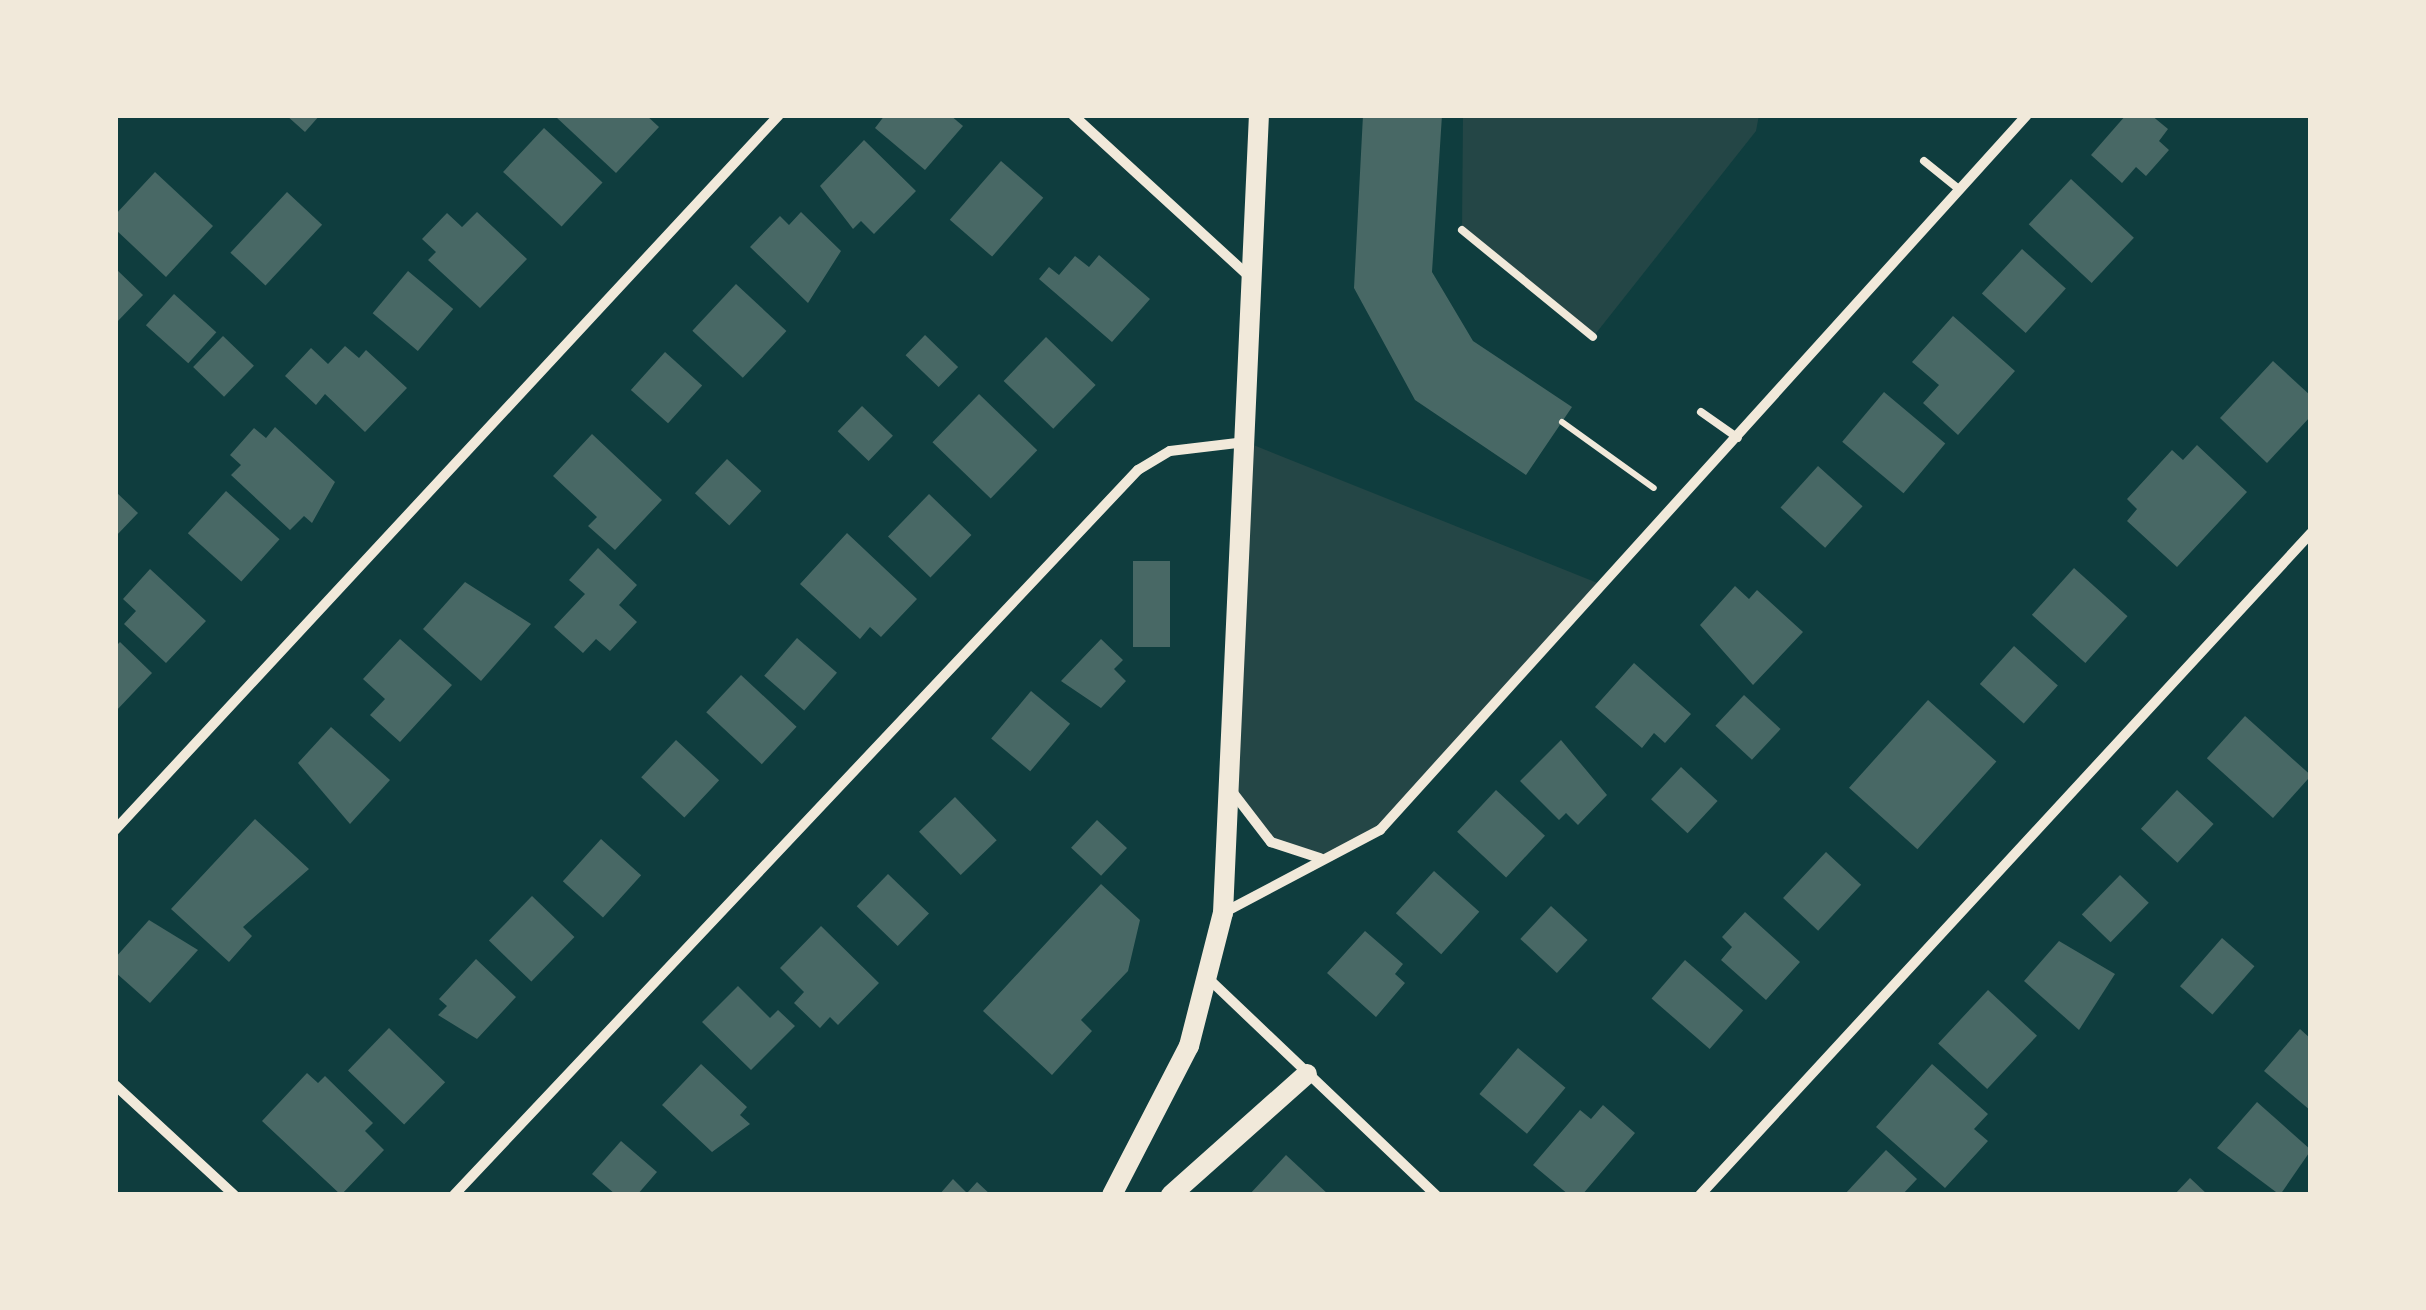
<!DOCTYPE html>
<style>
body{margin:0}
#map{position:relative;width:2426px;height:1310px;overflow:hidden;background:#0f3d3e;font-family:"Titillium Web",sans-serif}
div>[style]{position:absolute}
.green>*{inset:0;background:#244646}
.building>*{inset:0;background:#486865;transform-origin:0 0}
.path>*{height:6px;margin:-3px;padding:0 3px;transform-origin:3px;border-radius:3px;background:#f1e9da}
.service>*{height:8px;margin:-4px;padding:0 4px;transform-origin:4px;border-radius:4px;background:#f1e9da}
.minor>*{height:10px;margin:-5px;padding:0 5px;transform-origin:5px;border-radius:5px;background:#f1e9da}
.secondary>*{height:20px;margin:-10px;padding:0 10px;transform-origin:10px;border-radius:10px;background:#f1e9da}
span{translate:-50% -50%;white-space:nowrap;text-align:center;line-height:1.15;-webkit-text-stroke:10px #f1e9da;paint-order:stroke}
.frame{position:absolute;inset:0;border:118px solid #f1e9da;pointer-events:none}
</style>
<div id="map">
<div class="green">
<div style="clip-path:polygon(1463px 115px,1759px 115px,1756px 131px,1593px 337px,1462px 230px)"></div>
<div style="clip-path:polygon(1246px 442px,1600px 584px,1380px 830px,1320px 858px,1271px 842px,1234px 794px)"></div>
</div>
<div class="building">
<div style="clip-path:polygon(286px 115px,320px 115px,305px 132px)"></div>
<div style="clip-path:polygon(646px 115px,659px 127px,616px 173px,556px 117px)"></div>
<div style="clip-path:polygon(885px 115px,950px 115px,963px 126px,925px 170px,875px 128px)"></div>
<div style="clip-path:polygon(1363px 115px,1442px 115px,1432px 272px,1473px 341px,1572px 407px,1526px 475px,1415px 400px,1354px 288px)"></div>
<div style="clip-path:polygon(2126px 115px,2151px 115px,2168px 129px,2159px 141px,2169px 150px,2146px 176px,2136px 167px,2122px 183px,2091px 155px)"></div>
<div style="left:544px;top:128px;width:80px;height:60px;rotate:43deg"></div>
<div style="clip-path:polygon(864px 140px,916px 191px,874px 234px,861px 221px,853px 229px,820px 186px)"></div>
<div style="left:1001px;top:161px;width:56px;height:78px;rotate:41deg"></div>
<div style="clip-path:polygon(155px 172px,213px 226px,166px 277px,115px 229px,115px 215px)"></div>
<div style="left:2071px;top:179px;width:86px;height:62px;rotate:43deg"></div>
<div style="left:287px;top:192px;width:48px;height:83px;rotate:43deg"></div>
<div style="clip-path:polygon(477px 212px,527px 259px,480px 308px,428px 260px,436px 252px,422px 239px,447px 213px,462px 227px)"></div>
<div style="clip-path:polygon(801px 212px,841px 251px,808px 303px,750px 247px,780px 216px,789px 225px)"></div>
<div style="left:2022px;top:249px;width:59px;height:60px;rotate:42deg"></div>
<div style="clip-path:polygon(1099px 255px,1150px 299px,1112px 342px,1039px 279px,1049px 267px,1059px 275px,1075px 256px,1089px 267px)"></div>
<div style="clip-path:polygon(115px 268px,143px 295px,115px 324px)"></div>
<div style="left:408px;top:271px;width:59px;height:55px;rotate:40deg"></div>
<div style="left:736px;top:284px;width:69px;height:64px;rotate:43deg"></div>
<div style="left:174px;top:294px;width:57px;height:42px;rotate:42deg"></div>
<div style="clip-path:polygon(1953px 316px,2015px 371px,1958px 435px,1923px 403px,1939px 385px,1912px 362px)"></div>
<div style="left:925px;top:335px;width:46px;height:28px;rotate:44deg"></div>
<div style="left:223px;top:336px;width:43px;height:43px;rotate:44deg"></div>
<div style="left:1046px;top:337px;width:69px;height:61px;rotate:44deg"></div>
<div style="clip-path:polygon(345px 346px,359px 358px,366px 350px,407px 388px,365px 432px,325px 394px,316px 405px,285px 376px,311px 348px,328px 364px)"></div>
<div style="left:665px;top:352px;width:50px;height:51px;rotate:42deg"></div>
<div style="clip-path:polygon(2273px 361px,2311px 396px,2311px 416px,2267px 463px,2220px 418px)"></div>
<div style="left:1884px;top:392px;width:80px;height:65px;rotate:40deg"></div>
<div style="left:979px;top:394px;width:81px;height:67px;rotate:44deg"></div>
<div style="left:862px;top:406px;width:43px;height:35px;rotate:44deg"></div>
<div style="clip-path:polygon(275px 427px,335px 482px,312px 523px,304px 516px,290px 530px,231px 475px,241px 465px,230px 455px,254px 428px,266px 438px)"></div>
<div style="clip-path:polygon(592px 434px,662px 500px,615px 550px,588px 526px,597px 517px,553px 476px)"></div>
<div style="clip-path:polygon(2197px 445px,2247px 492px,2177px 567px,2127px 521px,2137px 509px,2127px 499px,2172px 450px,2183px 460px)"></div>
<div style="left:727px;top:459px;width:47px;height:47px;rotate:43deg"></div>
<div style="left:1818px;top:466px;width:60px;height:56px;rotate:42deg"></div>
<div style="clip-path:polygon(115px 491px,138px 513px,115px 537px)"></div>
<div style="left:226px;top:491px;width:72px;height:57px;rotate:42deg"></div>
<div style="left:929px;top:494px;width:59px;height:59px;rotate:44deg"></div>
<div style="clip-path:polygon(847px 533px,917px 599px,881px 637px,870px 627px,860px 639px,800px 584px)"></div>
<div style="clip-path:polygon(598px 548px,637px 585px,619px 605px,637px 622px,610px 651px,596px 639px,583px 653px,554px 627px,585px 594px,569px 580px)"></div>
<div style="left:1133px;top:561px;width:37px;height:86px"></div>
<div style="left:2074px;top:568px;width:72px;height:63px;rotate:42deg"></div>
<div style="clip-path:polygon(150px 569px,206px 621px,166px 663px,124px 624px,136px 611px,123px 599px)"></div>
<div style="clip-path:polygon(465px 582px,531px 624px,481px 681px,423px 629px)"></div>
<div style="clip-path:polygon(1735px 586px,1749px 599px,1757px 590px,1803px 632px,1753px 685px,1700px 625px)"></div>
<div style="left:797px;top:638px;width:53px;height:50px;rotate:41deg"></div>
<div style="clip-path:polygon(400px 639px,452px 685px,400px 742px,370px 715px,385px 699px,363px 679px)"></div>
<div style="clip-path:polygon(1101px 639px,1123px 660px,1114px 669px,1126px 681px,1101px 708px,1061px 681px)"></div>
<div style="clip-path:polygon(120px 642px,152px 673px,115px 712px,115px 647px)"></div>
<div style="left:2014px;top:646px;width:59px;height:51px;rotate:42deg"></div>
<div style="clip-path:polygon(1634px 663px,1691px 714px,1665px 743px,1654px 733px,1642px 748px,1595px 707px)"></div>
<div style="left:741px;top:675px;width:76px;height:51px;rotate:43deg"></div>
<div style="left:1031px;top:691px;width:51px;height:62px;rotate:40deg"></div>
<div style="left:1744px;top:695px;width:50px;height:42px;rotate:43deg"></div>
<div style="left:1928px;top:700px;width:92px;height:118px;rotate:42deg"></div>
<div style="left:2245px;top:716px;width:89px;height:57px;rotate:42deg"></div>
<div style="clip-path:polygon(331px 727px,390px 780px,350px 824px,298px 763px)"></div>
<div style="left:676px;top:740px;width:59px;height:51px;rotate:43deg"></div>
<div style="clip-path:polygon(1561px 740px,1607px 795px,1578px 825px,1566px 813px,1559px 820px,1520px 781px)"></div>
<div style="left:1681px;top:767px;width:50px;height:44px;rotate:43deg"></div>
<div style="left:1496px;top:790px;width:67px;height:57px;rotate:43deg"></div>
<div style="left:2177px;top:790px;width:50px;height:53px;rotate:43deg"></div>
<div style="left:955px;top:797px;width:60px;height:50px;rotate:46deg"></div>
<div style="clip-path:polygon(255px 819px,309px 869px,243px 927px,252px 936px,229px 962px,171px 909px)"></div>
<div style="left:1097px;top:820px;width:41px;height:38px;rotate:43deg"></div>
<div style="left:601px;top:839px;width:54px;height:57px;rotate:42deg"></div>
<div style="left:1826px;top:852px;width:48px;height:63px;rotate:43deg"></div>
<div style="left:1434px;top:871px;width:61px;height:57px;rotate:42deg"></div>
<div style="left:888px;top:874px;width:57px;height:45px;rotate:44deg"></div>
<div style="left:2120px;top:875px;width:40px;height:55px;rotate:44deg"></div>
<div style="clip-path:polygon(1101px 884px,1140px 920px,1128px 971px,1081px 1020px,1092px 1031px,1052px 1075px,983px 1011px)"></div>
<div style="left:532px;top:896px;width:59px;height:62px;rotate:44deg"></div>
<div style="left:1551px;top:906px;width:50px;height:45px;rotate:43deg"></div>
<div style="clip-path:polygon(1745px 912px,1800px 962px,1766px 1000px,1721px 960px,1732px 947px,1722px 937px)"></div>
<div style="clip-path:polygon(149px 920px,198px 950px,150px 1003px,115px 972px,115px 958px)"></div>
<div style="clip-path:polygon(821px 926px,879px 983px,838px 1025px,830px 1017px,820px 1028px,794px 1003px,804px 992px,780px 968px)"></div>
<div style="clip-path:polygon(1365px 931px,1403px 964px,1395px 974px,1405px 983px,1376px 1017px,1327px 973px)"></div>
<div style="left:2222px;top:938px;width:43px;height:64px;rotate:41deg"></div>
<div style="clip-path:polygon(2059px 941px,2115px 974px,2079px 1030px,2024px 981px)"></div>
<div style="clip-path:polygon(476px 959px,516px 997px,477px 1039px,438px 1015px,447px 1006px,439px 999px)"></div>
<div style="left:1685px;top:960px;width:77px;height:51px;rotate:41deg"></div>
<div style="clip-path:polygon(738px 986px,770px 1018px,778px 1010px,795px 1026px,751px 1070px,702px 1022px)"></div>
<div style="left:1988px;top:990px;width:67px;height:73px;rotate:43deg"></div>
<div style="left:389px;top:1028px;width:78px;height:59px;rotate:44deg"></div>
<div style="clip-path:polygon(2300px 1029px,2311px 1039px,2311px 1111px,2264px 1071px)"></div>
<div style="left:1518px;top:1048px;width:62px;height:60px;rotate:40deg"></div>
<div style="clip-path:polygon(701px 1064px,747px 1107px,740px 1115px,750px 1124px,712px 1152px,662px 1105px)"></div>
<div style="clip-path:polygon(1932px 1064px,1988px 1114px,1974px 1129px,1988px 1141px,1945px 1188px,1876px 1127px)"></div>
<div style="clip-path:polygon(307px 1073px,318px 1083px,325px 1076px,373px 1123px,365px 1131px,384px 1150px,341px 1195px,262px 1121px)"></div>
<div style="clip-path:polygon(2257px 1102px,2311px 1150px,2280px 1195px,2217px 1148px)"></div>
<div style="clip-path:polygon(1603px 1105px,1635px 1133px,1582px 1195px,1569px 1195px,1533px 1165px,1580px 1110px,1591px 1119px)"></div>
<div style="clip-path:polygon(621px 1141px,657px 1172px,637px 1195px,616px 1195px,592px 1174px)"></div>
<div style="clip-path:polygon(1886px 1150px,1917px 1179px,1902px 1195px,1844px 1195px)"></div>
<div style="clip-path:polygon(1286px 1155px,1329px 1195px,1249px 1195px)"></div>
<div style="clip-path:polygon(2190px 1178px,2208px 1195px,2174px 1195px)"></div>
<div style="clip-path:polygon(953px 1179px,967px 1193px,977px 1182px,991px 1195px,939px 1195px)"></div>
</div>
<div class="path">
<div style="left:1562px;top:422px;width:113px;rotate:35.7deg"></div>
</div>
<div class="service">
<div style="left:1924px;top:161px;width:46px;rotate:38.9deg"></div>
<div style="left:1462px;top:230px;width:169px;rotate:39.2deg"></div>
<div style="left:1701px;top:412px;width:45px;rotate:35.1deg"></div>
</div>
<div class="minor">
<div style="left:1073px;top:115px;width:239px;rotate:42.5deg"></div>
<div style="left:1234px;top:794px;width:61px;rotate:52.4deg"></div>
<div style="left:1271px;top:842px;width:52px;rotate:18.1deg"></div>
<div style="left:115px;top:830px;width:976px;rotate:-47.12deg"></div>
<div style="left:1223px;top:913px;width:178px;rotate:-27.9deg"></div>
<div style="left:1380px;top:830px;width:964px;rotate:-47.86deg"></div>
<div style="left:1211px;top:981px;width:311px;rotate:43.6deg"></div>
<div style="left:115px;top:1085px;width:162px;rotate:42.7deg"></div>
<div style="left:454px;top:1195px;width:997px;rotate:-46.67deg"></div>
<div style="left:1138px;top:470px;width:37px;rotate:-31deg"></div>
<div style="left:1170px;top:451px;width:76px;rotate:-6.8deg"></div>
<div style="left:1700px;top:1195px;width:901px;rotate:-47.29deg"></div>
</div>
<div class="secondary">
<div style="left:1112px;top:1195px;width:168px;rotate:-62.7deg"></div>
<div style="left:1189px;top:1046px;width:137px;rotate:-75.7deg"></div>
<div style="left:1223px;top:913px;width:799px;rotate:-87.42deg"></div>
<div style="left:1171px;top:1195px;width:182px;rotate:-41.7deg"></div>
</div>
<div class="frame"></div>
</div>
